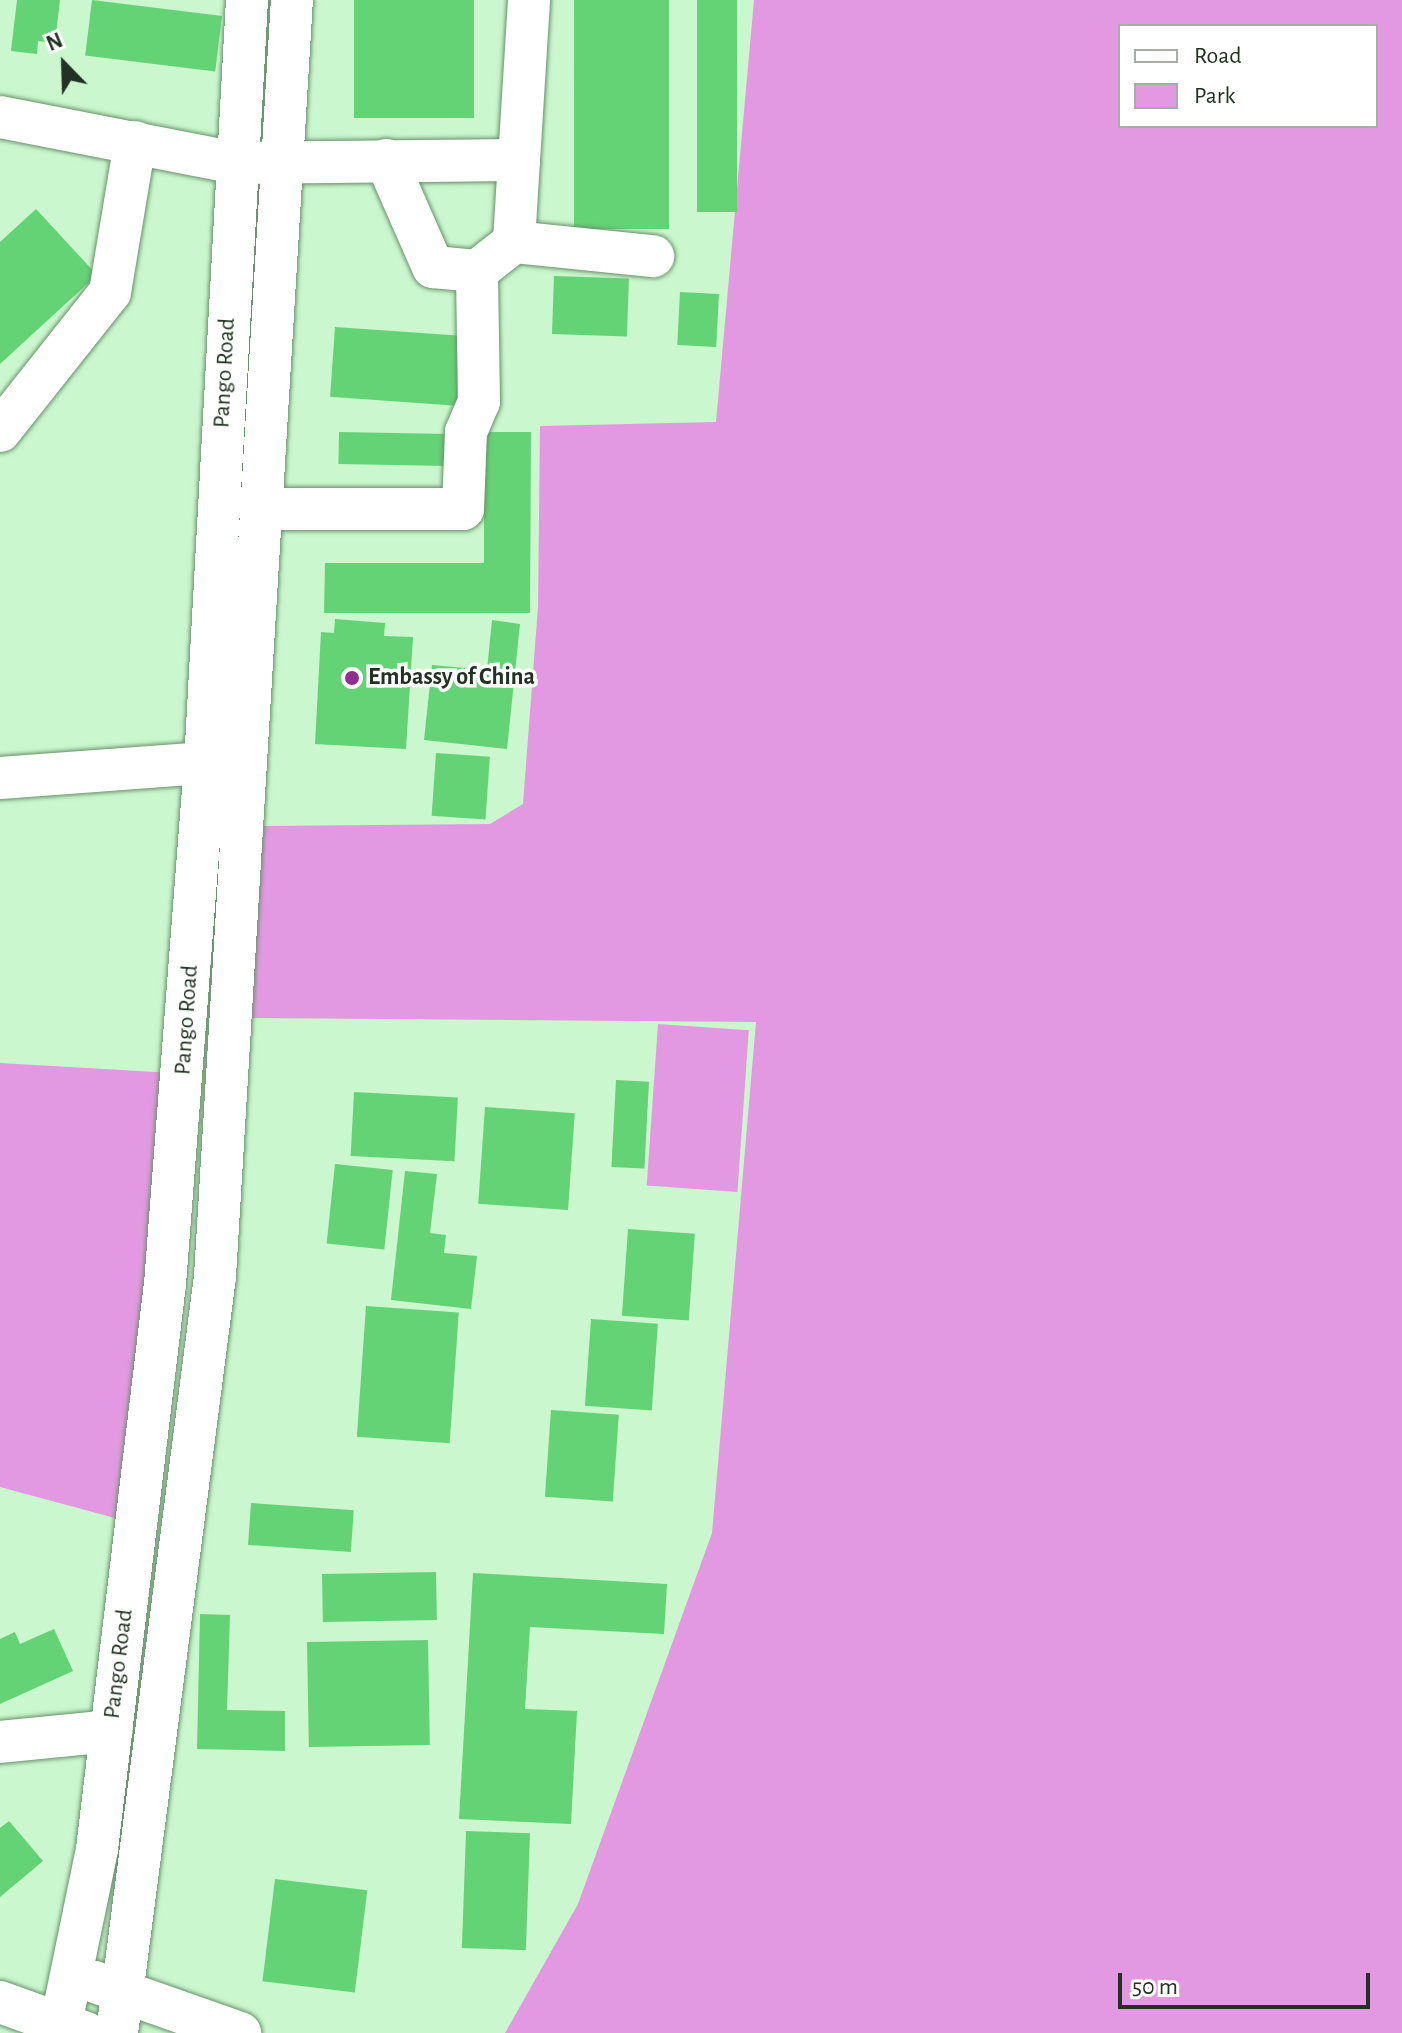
<!DOCTYPE html>
<style>
body{margin:0}
#map{position:relative;width:1402px;height:2033px;overflow:hidden;background:#caf7cd;font-family:"Alegreya Sans",sans-serif}
div>[style]{position:absolute}
.green>*{inset:0;background:#e299e1;transform-origin:0 0}
.building>*{inset:0;background:#64d375;transform-origin:0 0}
.roads{filter:drop-shadow(0 0 2px #67916b) drop-shadow(0 0 2px #67916b)}
.minor>*{height:42px;margin:-21px;padding:0 21px;transform-origin:21px;border-radius:21px;background:#fff}
.dots>*{width:22px;height:22px;translate:-50% -50%;box-sizing:border-box;border:4px solid #fff;border-radius:50%}
span{translate:-50% -50%;white-space:nowrap;text-align:center;line-height:1.15;-webkit-text-stroke:7px #fff;paint-order:stroke}
.street-label{font-size:24px;color:#213222}
.poi-label{font-size:24px;color:#213222;font-weight:700}
.left{translate:0 -50%;text-align:left}
.legend{position:absolute;left:1118px;top:24px;width:260px;height:104px;box-sizing:border-box;background:#fff;border:2px solid #a6ada7;margin:0;padding:10px 14px;list-style:none;font-size:24px;color:#213222}
.legend li{display:flex;align-items:center;gap:16px;height:40px}
.legend b{width:40px;border:2px solid #a6ada7}
.north{position:absolute;left:24px;top:24px;width:80px;height:80px;-webkit-text-stroke:6px #fff;paint-order:stroke;rotate:337deg;font-size:22px;font-weight:700;line-height:32px;text-align:center;color:#213222}
.north::after{content:'';display:block;margin:auto;width:28px;height:36px;background:#213222;clip-path:polygon(50% 0,100% 100%,50% 72%,0 100%)}
.scale{position:absolute;left:1118px;top:1973px;width:252px;height:36px;box-sizing:border-box;border:4px solid #213222;border-top:0;padding-left:10px;font-size:24px;line-height:28px;white-space:nowrap;color:#213222;-webkit-text-stroke:6px #fff;paint-order:stroke}
</style>
<div id="map">
<div class="green">
<div style="clip-path:polygon(evenodd,754px 0,1402px 0,1402px 2033px,505px 2033px,578px 1904px,712px 1533px,756px 1022px,251px 1018px,262px 826px,490px 824px,523px 804px,538px 607px,540px 426px,716px 422px,754px 0,1120px 26px,1376px 26px,1376px 126px,1120px 126px,1120px 26px)"></div>
<div style="left:658px;top:1024px;width:91px;height:162px;rotate:4deg"></div>
<div style="clip-path:polygon(0 1063px,190px 1074px,152px 1528px,0 1487px)"></div>
</div>
<div class="building">
<div style="clip-path:polygon(17px 0,60px 0,55px 43px,38px 41px,37px 54px,11px 51px)"></div>
<div style="left:92px;top:0;width:131px;height:56px;rotate:7deg"></div>
<div style="left:354px;top:0;width:120px;height:118px"></div>
<div style="left:574px;top:0;width:95px;height:229px"></div>
<div style="left:697px;top:0;width:40px;height:212px"></div>
<div style="clip-path:polygon(36px 209px,97px 275px,0 364px,0 242px)"></div>
<div style="left:554px;top:276px;width:75px;height:58px;rotate:2deg"></div>
<div style="left:680px;top:292px;width:39px;height:53px;rotate:3deg"></div>
<div style="left:335px;top:327px;width:130px;height:70px;rotate:4deg"></div>
<div style="left:339px;top:432px;width:111px;height:32px;rotate:1deg"></div>
<div style="clip-path:polygon(484px 432px,531px 432px,530px 613px,324px 613px,325px 563px,484px 563px)"></div>
<div style="clip-path:polygon(335px 619px,385px 623px,384px 636px,413px 637px,406px 749px,315px 744px,321px 632px,334px 633px)"></div>
<div style="clip-path:polygon(492px 620px,520px 624px,507px 749px,424px 740px,432px 665px,487px 670px)"></div>
<div style="left:436px;top:753px;width:54px;height:63px;rotate:4deg"></div>
<div style="left:616px;top:1080px;width:33px;height:87px;rotate:3deg"></div>
<div style="left:354px;top:1092px;width:104px;height:64px;rotate:3deg"></div>
<div style="left:485px;top:1107px;width:90px;height:97px;rotate:4deg"></div>
<div style="left:335px;top:1164px;width:58px;height:80px;rotate:6deg"></div>
<div style="clip-path:polygon(405px 1171px,437px 1174px,430px 1233px,446px 1235px,444px 1253px,477px 1256px,471px 1309px,391px 1300px)"></div>
<div style="left:628px;top:1229px;width:67px;height:87px;rotate:4deg"></div>
<div style="left:366px;top:1306px;width:93px;height:131px;rotate:4deg"></div>
<div style="left:591px;top:1319px;width:67px;height:87px;rotate:4deg"></div>
<div style="left:551px;top:1410px;width:68px;height:87px;rotate:4deg"></div>
<div style="left:251px;top:1503px;width:103px;height:42px;rotate:4deg"></div>
<div style="left:436px;top:1572px;width:48px;height:114px;rotate:89deg"></div>
<div style="clip-path:polygon(473px 1573px,667px 1584px,664px 1634px,530px 1627px,525px 1709px,577px 1711px,571px 1824px,459px 1819px)"></div>
<div style="clip-path:polygon(200px 1614px,230px 1615px,227px 1710px,285px 1711px,285px 1751px,197px 1749px)"></div>
<div style="clip-path:polygon(54px 1629px,73px 1671px,0 1704px,0 1639px,15px 1632px,20px 1644px)"></div>
<div style="left:428px;top:1640px;width:105px;height:121px;rotate:89deg"></div>
<div style="clip-path:polygon(9px 1821px,43px 1861px,0 1897px,0 1828px)"></div>
<div style="left:466px;top:1831px;width:64px;height:117px;rotate:2deg"></div>
<div style="left:275px;top:1879px;width:93px;height:103px;rotate:7deg"></div>
</div>
<div class="roads">
<div class="minor">
<div style="left:0;top:117px;width:240px;rotate:11deg"></div>
<div style="left:236px;top:163px;width:283px;rotate:-0.6deg"></div>
<div style="left:519px;top:160px;width:160px;rotate:-86.4deg"></div>
<div style="left:386px;top:160px;width:117px;rotate:66.3deg"></div>
<div style="left:433px;top:267px;width:44px;rotate:5.2deg"></div>
<div style="left:477px;top:271px;width:47px;rotate:-38.1deg"></div>
<div style="left:514px;top:242px;width:82px;rotate:-86.5deg"></div>
<div style="left:514px;top:242px;width:140px;rotate:5.8deg"></div>
<div style="left:0;top:431px;width:177px;rotate:-51.6deg"></div>
<div style="left:110px;top:292px;width:152px;rotate:-80.5deg"></div>
<div style="left:259px;top:509px;width:204px"></div>
<div style="left:463px;top:509px;width:77px;rotate:-87.8deg"></div>
<div style="left:466px;top:432px;width:33px;rotate:-67deg"></div>
<div style="left:479px;top:402px;width:131px;rotate:-90.9deg"></div>
<div style="left:0;top:778px;width:206px;rotate:-4.2deg"></div>
<div style="left:0;top:1742px;width:112px;rotate:-5.7deg"></div>
<div style="left:95px;top:1982px;width:154px;rotate:19.4deg"></div>
<div style="left:0;top:2002px;width:91px;rotate:19.8deg"></div>
<div style="left:59px;top:2033px;width:188px;rotate:-78.3deg"></div>
<div style="left:97px;top:1849px;width:569px;rotate:-83.14deg"></div>
<div style="left:165px;top:1284px;width:523px;rotate:-85.61deg"></div>
<div style="left:205px;top:763px;width:764px;rotate:-86.85deg"></div>
<div style="left:117px;top:2033px;width:763px;rotate:-82.62deg"></div>
<div style="left:215px;top:1276px;width:1278px;rotate:-86.55deg"></div>
</div>
</div>
<div class="dots">
<div style="left:352px;top:678px;background:#922d94"></div>
</div>
<div class="street-label">
<span style="left:225px;top:373px;rotate:-87deg">Pango Road</span>
<span style="left:187px;top:1020px;rotate:-86deg">Pango Road</span>
<span style="left:119px;top:1664px;rotate:-83deg">Pango Road</span>
</div>
<div class="poi-label">
<span class="left" style="left:368px;top:678px">Embassy of China</span>
</div>
<ul class="legend">
<li><b style="height:10px;background:#fff"></b>Road</li>
<li><b style="height:22px;background:#e299e1"></b>Park</li>
</ul>
<div class="north">N</div>
<div class="scale">50 m</div>
</div>
